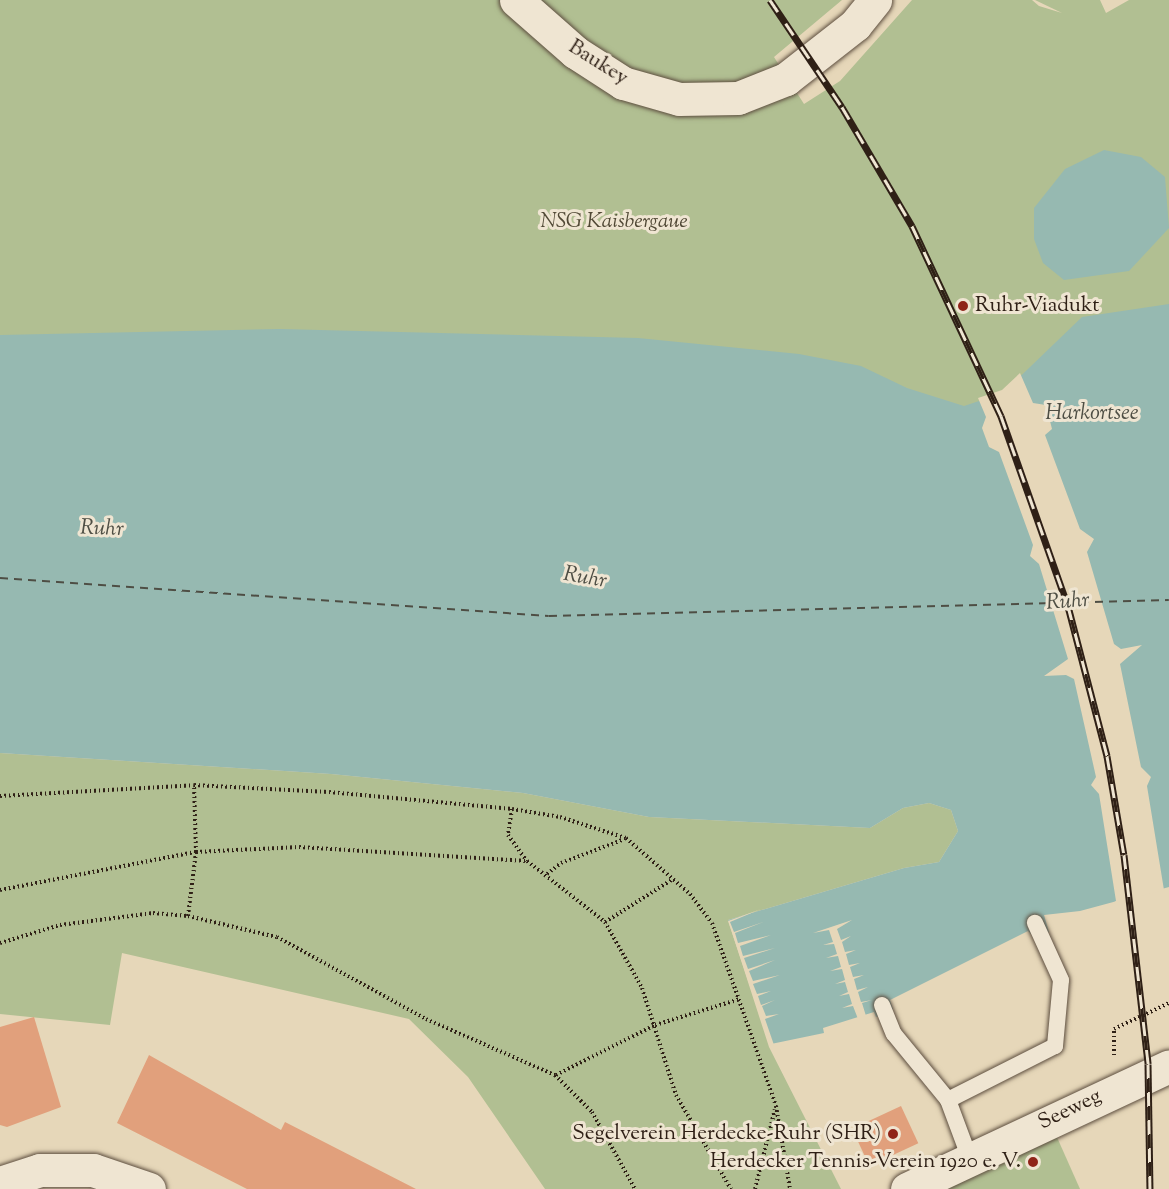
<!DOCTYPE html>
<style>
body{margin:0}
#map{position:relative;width:1169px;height:1189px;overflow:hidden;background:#e6d7b9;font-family:"Sorts Mill Goudy",serif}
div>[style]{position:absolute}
.green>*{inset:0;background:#b1bf92}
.water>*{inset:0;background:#96b9b1}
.pier>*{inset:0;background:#e6d7b9}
.ferry>*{height:1.5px;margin-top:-0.75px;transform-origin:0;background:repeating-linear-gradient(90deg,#4e4e44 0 8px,transparent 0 14px)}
.building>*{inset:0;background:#e1a07c;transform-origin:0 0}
.path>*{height:4px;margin-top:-2px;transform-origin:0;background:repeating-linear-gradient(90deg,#2f2016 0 1.5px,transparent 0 4.5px)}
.roads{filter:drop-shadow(0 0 2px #5d4e3f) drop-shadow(0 0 2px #5d4e3f)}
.service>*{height:16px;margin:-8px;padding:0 8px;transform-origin:8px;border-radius:8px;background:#efe5d2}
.minor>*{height:33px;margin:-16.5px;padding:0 16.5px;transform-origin:16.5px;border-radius:16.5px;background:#efe5d2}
.rail>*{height:7px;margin-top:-3.5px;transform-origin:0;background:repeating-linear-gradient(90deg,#efe5d2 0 14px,#2f2016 0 28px);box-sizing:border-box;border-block:2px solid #2f2016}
.dots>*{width:16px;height:16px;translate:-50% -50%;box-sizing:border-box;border:3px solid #efe5d2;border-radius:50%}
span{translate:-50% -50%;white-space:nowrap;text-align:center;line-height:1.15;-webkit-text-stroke:6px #efe5d2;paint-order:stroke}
.street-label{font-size:21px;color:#2f2016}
.park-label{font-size:21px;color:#504835;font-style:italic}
.poi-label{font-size:21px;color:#2f2016}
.left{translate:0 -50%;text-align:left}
.right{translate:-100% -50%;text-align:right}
.water-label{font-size:22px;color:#4e4e44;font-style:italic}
</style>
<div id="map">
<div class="green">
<div style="clip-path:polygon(0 0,842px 0,774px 57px,804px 104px,840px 81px,912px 0,1032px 0,1039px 6px,1062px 13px,1035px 0,1100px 0,1106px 13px,1129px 0,1169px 0,1169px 448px,0 410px)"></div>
<div style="clip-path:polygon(0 753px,331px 774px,523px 793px,649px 817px,870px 828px,903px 808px,929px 803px,951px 810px,958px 831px,939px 862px,904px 868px,728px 920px,769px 1047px,841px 1189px,545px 1189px,468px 1077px,409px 1019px,122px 953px,110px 1025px,0 1014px)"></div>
<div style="clip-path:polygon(1056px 1135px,1080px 1189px,940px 1189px)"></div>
</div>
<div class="water">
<div style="clip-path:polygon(1104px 150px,1141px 157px,1165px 177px,1169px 228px,1129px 271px,1064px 280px,1043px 263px,1034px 239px,1034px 208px,1065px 169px)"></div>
<div style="clip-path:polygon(1169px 304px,1169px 887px,1080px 911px,1044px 915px,1049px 932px,1036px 939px,1028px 931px,890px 1000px,893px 1009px,876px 1017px,874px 1012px,823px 1028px,824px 1033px,771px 1044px,728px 920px,904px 868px,939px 862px,958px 831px,951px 810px,929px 803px,903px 808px,870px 828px,649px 817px,523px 793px,331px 774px,0 753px,0 335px,280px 329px,638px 338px,799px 354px,861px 366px,907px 388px,964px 406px,1003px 393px,1082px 317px)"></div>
</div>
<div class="pier">
<div style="clip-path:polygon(1020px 373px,1033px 403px,1046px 405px,1052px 429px,1045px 435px,1080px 529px,1094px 539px,1087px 552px,1114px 644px,1121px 649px,1142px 645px,1120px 664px,1141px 767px,1151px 777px,1147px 786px,1164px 890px,1111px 904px,1116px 901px,1099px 794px,1091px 785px,1096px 777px,1074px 679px,1066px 675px,1044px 676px,1068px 659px,1039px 564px,1030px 556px,1033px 545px,999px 452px,989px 447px,982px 428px,986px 417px,978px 398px,1002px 390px)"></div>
<div style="clip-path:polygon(761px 909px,730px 922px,734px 932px,766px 921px,735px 933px,738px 943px,771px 935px,740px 946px,743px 956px,775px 948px,744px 958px,748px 969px,775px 960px,749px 971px,753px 981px,780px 975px,753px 984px,757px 994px,771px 991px,758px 996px,761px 1005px,775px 1000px,762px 1006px,766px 1016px,779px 1014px,765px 1019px,774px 1045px,770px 1046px,728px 921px)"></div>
<div style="clip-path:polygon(852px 920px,837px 929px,841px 940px,851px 936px,842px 942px,845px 952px,856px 950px,846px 954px,849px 965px,860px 963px,850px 967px,853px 977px,864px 975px,854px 979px,857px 990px,868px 987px,858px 992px,861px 1002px,872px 1000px,862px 1003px,866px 1016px,858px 1019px,853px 1006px,842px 1008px,852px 1004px,849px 994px,839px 996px,848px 992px,845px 982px,835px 984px,845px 980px,842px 969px,830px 971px,841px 967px,838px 956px,826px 958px,837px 954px,834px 944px,823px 945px,833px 942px,829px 930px,813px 933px)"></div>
</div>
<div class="ferry">
<div style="left:0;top:578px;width:550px;rotate:3.96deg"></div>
<div style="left:549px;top:616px;width:620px;rotate:-1.48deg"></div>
</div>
<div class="building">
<div style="clip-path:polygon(34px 1017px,61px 1107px,7px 1127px,0 1125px,0 1027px)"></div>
<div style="clip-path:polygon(149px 1055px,281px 1130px,285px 1122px,416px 1189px,247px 1189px,117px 1123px)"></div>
<div style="left:901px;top:1106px;width:41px;height:54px;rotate:65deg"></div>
</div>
<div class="path">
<div style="left:0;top:796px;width:194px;rotate:-3.2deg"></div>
<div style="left:194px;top:785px;width:135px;rotate:3deg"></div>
<div style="left:329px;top:792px;width:184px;rotate:5.3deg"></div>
<div style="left:512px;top:809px;width:49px;rotate:9.5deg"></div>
<div style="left:560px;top:817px;width:69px;rotate:17.7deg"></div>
<div style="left:626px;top:838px;width:85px;rotate:41.2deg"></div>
<div style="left:690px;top:894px;width:36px;rotate:53deg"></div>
<div style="left:712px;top:923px;width:194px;rotate:70.7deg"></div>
<div style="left:776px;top:1106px;width:84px;rotate:80.4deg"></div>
<div style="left:512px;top:809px;width:26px;rotate:99deg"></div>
<div style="left:508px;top:835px;width:32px;rotate:54deg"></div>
<div style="left:527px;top:861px;width:99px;rotate:38deg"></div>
<div style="left:605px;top:922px;width:76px;rotate:60.7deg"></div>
<div style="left:642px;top:988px;width:112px;rotate:72.4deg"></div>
<div style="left:676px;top:1095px;width:109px;rotate:59.7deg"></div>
<div style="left:547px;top:874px;width:18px;rotate:-38deg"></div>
<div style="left:561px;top:863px;width:68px;rotate:-20.6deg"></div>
<div style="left:0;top:890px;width:200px;rotate:-11deg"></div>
<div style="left:196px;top:852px;width:103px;rotate:-2.8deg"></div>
<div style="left:299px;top:847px;width:228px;rotate:3.5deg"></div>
<div style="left:188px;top:916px;width:64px;rotate:-82.9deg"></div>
<div style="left:196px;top:852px;width:67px;rotate:-91.7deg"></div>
<div style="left:605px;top:922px;width:80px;rotate:-32.3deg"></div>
<div style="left:0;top:943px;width:63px;rotate:-16.7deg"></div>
<div style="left:60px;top:925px;width:94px;rotate:-7.4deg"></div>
<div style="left:153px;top:913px;width:35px;rotate:5deg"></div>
<div style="left:188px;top:916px;width:91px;rotate:13.3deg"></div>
<div style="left:277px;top:937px;width:170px;rotate:28.8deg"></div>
<div style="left:426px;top:1019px;width:141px;rotate:23.5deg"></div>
<div style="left:555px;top:1075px;width:52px;rotate:45deg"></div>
<div style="left:592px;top:1112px;width:88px;rotate:60.8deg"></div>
<div style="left:1114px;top:1055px;width:26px;rotate:-90deg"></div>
<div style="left:1114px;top:1029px;width:61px;rotate:-25.3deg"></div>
<div style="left:556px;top:1075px;width:111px;rotate:-26.8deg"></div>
<div style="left:655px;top:1025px;width:89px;rotate:-17deg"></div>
<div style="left:755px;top:1189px;width:82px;rotate:-76deg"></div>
</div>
<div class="roads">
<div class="service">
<div style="left:882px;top:1005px;width:31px;rotate:68deg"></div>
<div style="left:894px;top:1034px;width:85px;rotate:50.7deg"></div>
<div style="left:948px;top:1100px;width:63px;rotate:69.6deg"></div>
<div style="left:948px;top:1100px;width:120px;rotate:-26.8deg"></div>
<div style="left:1055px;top:1046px;width:66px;rotate:-84.8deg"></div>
<div style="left:1061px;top:980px;width:63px;rotate:-114.5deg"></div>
</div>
<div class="minor">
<div style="left:516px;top:0;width:79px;rotate:41.4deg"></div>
<div style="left:575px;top:52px;width:57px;rotate:32.9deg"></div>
<div style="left:623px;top:83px;width:58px;rotate:15.9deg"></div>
<div style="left:679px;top:99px;width:59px;rotate:-1deg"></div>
<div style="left:738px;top:98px;width:52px;rotate:-21.6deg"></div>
<div style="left:786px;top:79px;width:88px;rotate:-38deg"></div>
<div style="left:855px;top:25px;width:32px;rotate:-51deg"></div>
<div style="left:0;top:1183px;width:42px;rotate:-18deg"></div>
<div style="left:40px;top:1170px;width:53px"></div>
<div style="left:93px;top:1170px;width:59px;rotate:18.7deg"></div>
<div style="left:907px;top:1189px;width:289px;rotate:-25.1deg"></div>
</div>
</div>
<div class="rail">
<div style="left:770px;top:0;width:129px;rotate:56.1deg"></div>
<div style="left:842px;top:107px;width:138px;rotate:59.5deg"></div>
<div style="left:912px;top:226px;width:210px;rotate:64.9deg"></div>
<div style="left:1001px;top:416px;width:201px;rotate:70.6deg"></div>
<div style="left:1068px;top:606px;width:155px;rotate:75.4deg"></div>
<div style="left:1107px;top:756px;width:100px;rotate:80.3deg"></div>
<div style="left:1124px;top:855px;width:210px;rotate:83.4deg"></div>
<div style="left:1148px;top:1064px;width:125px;rotate:89.1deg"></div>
</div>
<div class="dots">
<div style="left:963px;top:306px;background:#8f2418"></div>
<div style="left:893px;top:1134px;background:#8f2418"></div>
<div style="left:1033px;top:1162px;background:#8f2418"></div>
</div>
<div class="street-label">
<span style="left:598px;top:63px;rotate:32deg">Baukey</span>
<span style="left:1070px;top:1110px;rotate:-26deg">Seeweg</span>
</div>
<div class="park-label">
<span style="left:614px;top:222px">NSG Kaisbergaue</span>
</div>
<div class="poi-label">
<span class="left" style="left:975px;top:306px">Ruhr-Viadukt</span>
<span class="right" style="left:881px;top:1134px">Segelverein Herdecke-Ruhr (SHR)</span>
<span class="right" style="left:1021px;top:1162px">Herdecker Tennis-Verein 1920 e. V.</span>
</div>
<div class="water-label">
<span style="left:1092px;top:415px">Harkortsee</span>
<span style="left:102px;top:530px;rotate:2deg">Ruhr</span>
<span style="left:585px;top:579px;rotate:10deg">Ruhr</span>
<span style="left:1068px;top:603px;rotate:-4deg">Ruhr</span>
</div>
</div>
